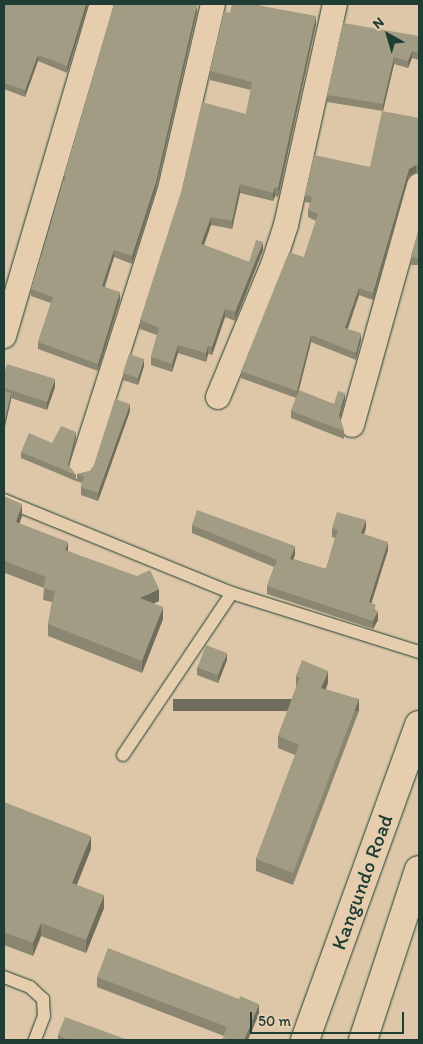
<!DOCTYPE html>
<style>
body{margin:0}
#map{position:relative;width:423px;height:1044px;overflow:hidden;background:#ddc7a8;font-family:Itim,sans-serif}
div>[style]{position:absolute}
.roads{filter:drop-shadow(0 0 1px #1f3d34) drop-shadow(0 0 1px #1f3d34)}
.lane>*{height:12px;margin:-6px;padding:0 6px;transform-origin:6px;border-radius:6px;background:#e5cdad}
.street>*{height:24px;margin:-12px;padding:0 12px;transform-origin:12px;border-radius:12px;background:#e5cdad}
.highway>*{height:28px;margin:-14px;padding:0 14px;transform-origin:14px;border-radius:14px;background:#e5cdad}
.wall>*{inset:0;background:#8b8672}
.shaded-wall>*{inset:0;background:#716d5c;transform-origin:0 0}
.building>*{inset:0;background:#a29c84;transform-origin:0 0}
span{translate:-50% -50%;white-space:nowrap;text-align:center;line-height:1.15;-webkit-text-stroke:4px #e5cdad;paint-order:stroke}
.street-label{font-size:21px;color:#1f3d34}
.frame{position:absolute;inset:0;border:5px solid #1f3d34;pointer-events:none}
.north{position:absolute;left:363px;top:10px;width:50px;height:50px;-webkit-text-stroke:4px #e5cdad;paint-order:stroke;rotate:321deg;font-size:14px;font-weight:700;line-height:20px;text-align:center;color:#1f3d34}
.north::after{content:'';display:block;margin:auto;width:18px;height:22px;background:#1f3d34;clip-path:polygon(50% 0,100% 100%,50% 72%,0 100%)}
.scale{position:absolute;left:250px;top:1012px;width:154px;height:22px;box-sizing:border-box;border:2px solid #1f3d34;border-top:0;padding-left:6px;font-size:15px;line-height:18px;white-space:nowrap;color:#1f3d34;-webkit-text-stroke:4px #e5cdad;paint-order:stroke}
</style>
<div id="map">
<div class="roads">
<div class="lane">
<div style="left:4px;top:500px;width:246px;rotate:22.2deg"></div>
<div style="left:232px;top:593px;width:196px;rotate:17.5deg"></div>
<div style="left:123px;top:755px;width:195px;rotate:-56.1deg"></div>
<div style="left:4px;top:977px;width:28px;rotate:21deg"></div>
<div style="left:30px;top:987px;width:18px;rotate:43deg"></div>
<div style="left:43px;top:999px;width:17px;rotate:87deg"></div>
<div style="left:44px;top:1016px;width:26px;rotate:111deg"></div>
</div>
<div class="street">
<div style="left:4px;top:336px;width:346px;rotate:-73.6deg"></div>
<div style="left:218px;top:397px;width:143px;rotate:-67.4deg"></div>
<div style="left:273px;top:265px;width:42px;rotate:-72deg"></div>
<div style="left:286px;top:225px;width:226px;rotate:-77.5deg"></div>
<div style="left:352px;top:425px;width:249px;rotate:-74.4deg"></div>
<div style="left:81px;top:468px;width:289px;rotate:-72.3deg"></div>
<div style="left:169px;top:193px;width:194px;rotate:-76.9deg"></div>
</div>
<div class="highway">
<div style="left:305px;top:1040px;width:335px;rotate:-70.1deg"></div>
<div style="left:363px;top:1040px;width:179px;rotate:-71.8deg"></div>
</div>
</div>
<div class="wall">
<div style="clip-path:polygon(4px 4px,88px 4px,67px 73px,38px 61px,25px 97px,4px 89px)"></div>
<div style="clip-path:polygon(258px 4px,258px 5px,316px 24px,278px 197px,275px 196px,273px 201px,240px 193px,232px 229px,211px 225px,204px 245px,249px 262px,263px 250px,235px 321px,225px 317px,212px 355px,208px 354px,206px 362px,178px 353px,172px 372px,151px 365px,151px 357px,157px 335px,140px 329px,140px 320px,246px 114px,251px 90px,210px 80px,210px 71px,230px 13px)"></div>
<div style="clip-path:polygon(197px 12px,156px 189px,132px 264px,114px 257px,105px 287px,120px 300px,98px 371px,38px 349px,38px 342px,51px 303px,31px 296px,31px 289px,64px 183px,64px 176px)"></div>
<div style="clip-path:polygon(419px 36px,419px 60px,412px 58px,408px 68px,394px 64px,383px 111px,327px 102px,327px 95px)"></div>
<div style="clip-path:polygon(419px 118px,419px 173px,416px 172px,409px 176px,373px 300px,359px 295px,348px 329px,361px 340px,356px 360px,311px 342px,298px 392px,334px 404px,345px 400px,340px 418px,344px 431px,344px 439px,291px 418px,291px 411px,296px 398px,241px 378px,241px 371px,304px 257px,316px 221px,308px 217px,308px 210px,310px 203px,305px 202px,305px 195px,370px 167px)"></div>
<div style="clip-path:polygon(419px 228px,419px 265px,411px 265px,411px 257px)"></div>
<div style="clip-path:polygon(144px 366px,138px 385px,123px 380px,123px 373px)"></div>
<div style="clip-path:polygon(4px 374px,55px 387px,47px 410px,11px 398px,5px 426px,4px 426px)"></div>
<div style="clip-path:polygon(130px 411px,98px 501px,81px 495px,81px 487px,82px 483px,77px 481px,77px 474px,90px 471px)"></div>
<div style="clip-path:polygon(76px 438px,69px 466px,76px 475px,76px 481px,21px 458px,21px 452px,52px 443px)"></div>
<div style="clip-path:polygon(4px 496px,22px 516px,19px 523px,68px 551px,159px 601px,154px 603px,163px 619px,142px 673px,48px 636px,48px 624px,52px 602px,43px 600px,44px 588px,5px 573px,4px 577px)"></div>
<div style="clip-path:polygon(192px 525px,295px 555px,293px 559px,326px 569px,335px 538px,332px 537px,332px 528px,366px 528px,364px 534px,388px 550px,371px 603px,376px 611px,378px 620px,373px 629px,267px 594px,267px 586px,274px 567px,192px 533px)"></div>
<div style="clip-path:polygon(227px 660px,218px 683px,197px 675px,197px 667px)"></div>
<div style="clip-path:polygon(296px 676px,328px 683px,326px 689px,359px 711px,293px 885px,256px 871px,256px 859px,295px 755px,278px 748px,278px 736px,296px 688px)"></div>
<div style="clip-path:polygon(4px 802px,91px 849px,77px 885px,104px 908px,86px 953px,41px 936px,33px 956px,4px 945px)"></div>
<div style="clip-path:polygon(97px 977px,259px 1014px,224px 1036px,97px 987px)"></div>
<div style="clip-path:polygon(58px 1035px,128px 1040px,58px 1040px)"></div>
</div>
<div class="shaded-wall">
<div style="clip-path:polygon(86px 4px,88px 4px,67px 73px,67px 66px)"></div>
<div style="clip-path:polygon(197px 5px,197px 12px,156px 189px,132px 264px,132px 256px)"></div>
<div style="clip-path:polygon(316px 16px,316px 24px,278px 197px,278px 188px)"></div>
<div style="clip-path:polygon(412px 51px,412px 58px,408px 68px,408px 61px)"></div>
<div style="clip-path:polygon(38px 55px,38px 61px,25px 97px,25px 90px)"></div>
<div style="clip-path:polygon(394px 57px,394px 64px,383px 111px,383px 104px)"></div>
<div style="clip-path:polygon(416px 165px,416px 172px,409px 176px,373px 300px,373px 293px,409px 169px)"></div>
<div style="clip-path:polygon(240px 184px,240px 193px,232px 229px,232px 221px)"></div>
<div style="clip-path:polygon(275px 187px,275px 196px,273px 201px,273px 193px)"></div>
<div style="clip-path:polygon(211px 217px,211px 225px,201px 253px,201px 244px)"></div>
<div style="clip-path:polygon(263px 242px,263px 250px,235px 321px,235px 312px)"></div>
<div style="clip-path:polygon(114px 250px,114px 257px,102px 293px,102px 286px)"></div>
<div style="clip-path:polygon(359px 288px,359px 295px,345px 335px,345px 328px)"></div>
<div style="clip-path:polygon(120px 292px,120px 300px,98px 371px,98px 364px)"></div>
<div style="clip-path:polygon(225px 309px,225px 317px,212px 355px,212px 347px)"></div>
<div style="clip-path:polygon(361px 333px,361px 340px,356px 360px,356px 353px)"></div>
<div style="clip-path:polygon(311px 335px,311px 342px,297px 398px,297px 391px)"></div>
<div style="clip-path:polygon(178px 345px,178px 353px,172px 372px,172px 364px)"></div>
<div style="clip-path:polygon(208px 346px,208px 354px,206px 362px,206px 353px)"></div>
<div style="clip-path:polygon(144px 359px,144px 366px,138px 385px,138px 378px)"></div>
<div style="clip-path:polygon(55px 379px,55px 387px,47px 410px,47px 402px)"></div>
<div style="clip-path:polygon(11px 393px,11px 400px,5px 426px,5px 420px)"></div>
<div style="clip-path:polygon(345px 393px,345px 400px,339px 422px,339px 415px)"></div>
<div style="clip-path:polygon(130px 404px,130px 411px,98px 501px,98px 493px)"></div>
<div style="clip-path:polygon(76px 432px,76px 438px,68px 470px,68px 465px)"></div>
<div style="clip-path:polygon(22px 504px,22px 516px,16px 534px,16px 522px)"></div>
<div style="clip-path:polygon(366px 520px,366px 528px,361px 542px,361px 533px)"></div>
<div style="clip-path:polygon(68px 542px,68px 554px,65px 550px)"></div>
<div style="clip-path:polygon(388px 542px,388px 550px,369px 611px,369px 602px)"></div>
<div style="clip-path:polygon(295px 546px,295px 555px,290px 567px,290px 559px)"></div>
<div style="clip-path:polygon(5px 561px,5px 573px,4px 577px,4px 565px)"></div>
<div style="clip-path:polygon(159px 589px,159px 601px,140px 610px,140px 598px)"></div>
<div style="clip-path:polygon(163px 607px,163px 619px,142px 673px,142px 661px)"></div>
<div style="clip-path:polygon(378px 611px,378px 620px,373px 629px,373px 621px)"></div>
<div style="clip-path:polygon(227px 653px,227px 660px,218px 683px,218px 675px)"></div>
<div style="clip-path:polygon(328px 671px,328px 683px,321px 699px,321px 688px)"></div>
<div style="left:359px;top:699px;width:12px;height:186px;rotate:90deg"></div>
<div style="clip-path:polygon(91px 836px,91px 849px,72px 896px,72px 883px)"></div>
<div style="clip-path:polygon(104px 895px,104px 908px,86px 953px,86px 940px)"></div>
<div style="clip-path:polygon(41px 923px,41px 936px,33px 956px,33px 943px)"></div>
<div style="clip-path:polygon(259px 1004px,259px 1014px,248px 1040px,244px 1040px)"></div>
</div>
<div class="building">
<div style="clip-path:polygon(4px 4px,86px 4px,67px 66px,38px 55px,25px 90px,4px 83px)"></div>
<div style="clip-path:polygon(114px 4px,192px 4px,197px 5px,156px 182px,132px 256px,114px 250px,102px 286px,120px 292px,98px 364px,38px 342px,53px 297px,31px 289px,66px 177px,64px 176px)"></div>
<div style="clip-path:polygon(232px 4px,257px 4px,256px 5px,316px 16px,278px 188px,275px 187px,273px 193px,240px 184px,232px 221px,211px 217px,201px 244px,249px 262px,256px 240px,263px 242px,235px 312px,225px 309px,212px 347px,208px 346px,206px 353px,178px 345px,172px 364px,151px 357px,159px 328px,140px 320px,182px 189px,202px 102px,246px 114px,252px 82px,210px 71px,224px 11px,230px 13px)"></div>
<div style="clip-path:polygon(343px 23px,419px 36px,419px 53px,412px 51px,408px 61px,394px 57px,383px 104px,327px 95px)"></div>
<div style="clip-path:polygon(382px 111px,419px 118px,419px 165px,416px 165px,409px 169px,373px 293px,359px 288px,345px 328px,361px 333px,356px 353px,311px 335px,297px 391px,241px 371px,289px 252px,304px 257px,318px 214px,308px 210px,313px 197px,305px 195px,314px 155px,370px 167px)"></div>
<div style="clip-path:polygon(419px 228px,419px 258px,411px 257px)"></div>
<div style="left:129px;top:354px;width:16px;height:20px;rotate:18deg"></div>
<div style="clip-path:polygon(7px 364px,55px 379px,47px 402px,4px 388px,4px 374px)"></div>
<div style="clip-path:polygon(299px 390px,334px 404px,338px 391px,345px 393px,339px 415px,344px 431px,291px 411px)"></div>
<div style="clip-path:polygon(4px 391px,11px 393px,5px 420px,4px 419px)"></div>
<div style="clip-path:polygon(115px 399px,130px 404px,98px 493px,81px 487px,84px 476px,77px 474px,90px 471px,94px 465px)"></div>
<div style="clip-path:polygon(61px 426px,76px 432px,68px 465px,76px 475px,21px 452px,29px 433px,52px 443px)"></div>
<div style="clip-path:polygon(4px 496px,22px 504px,16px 522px,68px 542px,65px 550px,137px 576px,150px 570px,159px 589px,140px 598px,163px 607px,142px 661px,48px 624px,55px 591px,43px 588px,46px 577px,5px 561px,4px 565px)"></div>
<div style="clip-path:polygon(197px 510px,295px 546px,290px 559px,326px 569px,338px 530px,332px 528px,337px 512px,366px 520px,361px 533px,388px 542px,369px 602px,376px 605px,374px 610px,378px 611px,373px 621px,267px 586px,277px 560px,192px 525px)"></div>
<div style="left:206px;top:645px;width:22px;height:24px;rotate:21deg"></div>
<div style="clip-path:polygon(302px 660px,328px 671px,321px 688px,359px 699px,293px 873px,256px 859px,299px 745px,278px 736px,300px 677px,296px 676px)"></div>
<div style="clip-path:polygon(4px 802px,91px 836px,72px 883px,104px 895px,86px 940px,41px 923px,33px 943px,4px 932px)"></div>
<div style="clip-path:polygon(108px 948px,239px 999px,240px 996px,259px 1004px,244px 1040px,222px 1040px,227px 1027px,97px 977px)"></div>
<div style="clip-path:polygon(65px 1017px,128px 1040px,65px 1040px,66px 1039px,58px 1035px)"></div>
</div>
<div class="street-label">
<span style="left:362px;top:882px;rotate:-70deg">Kangundo Road</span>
</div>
<div class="frame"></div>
<div class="north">N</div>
<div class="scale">50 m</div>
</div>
